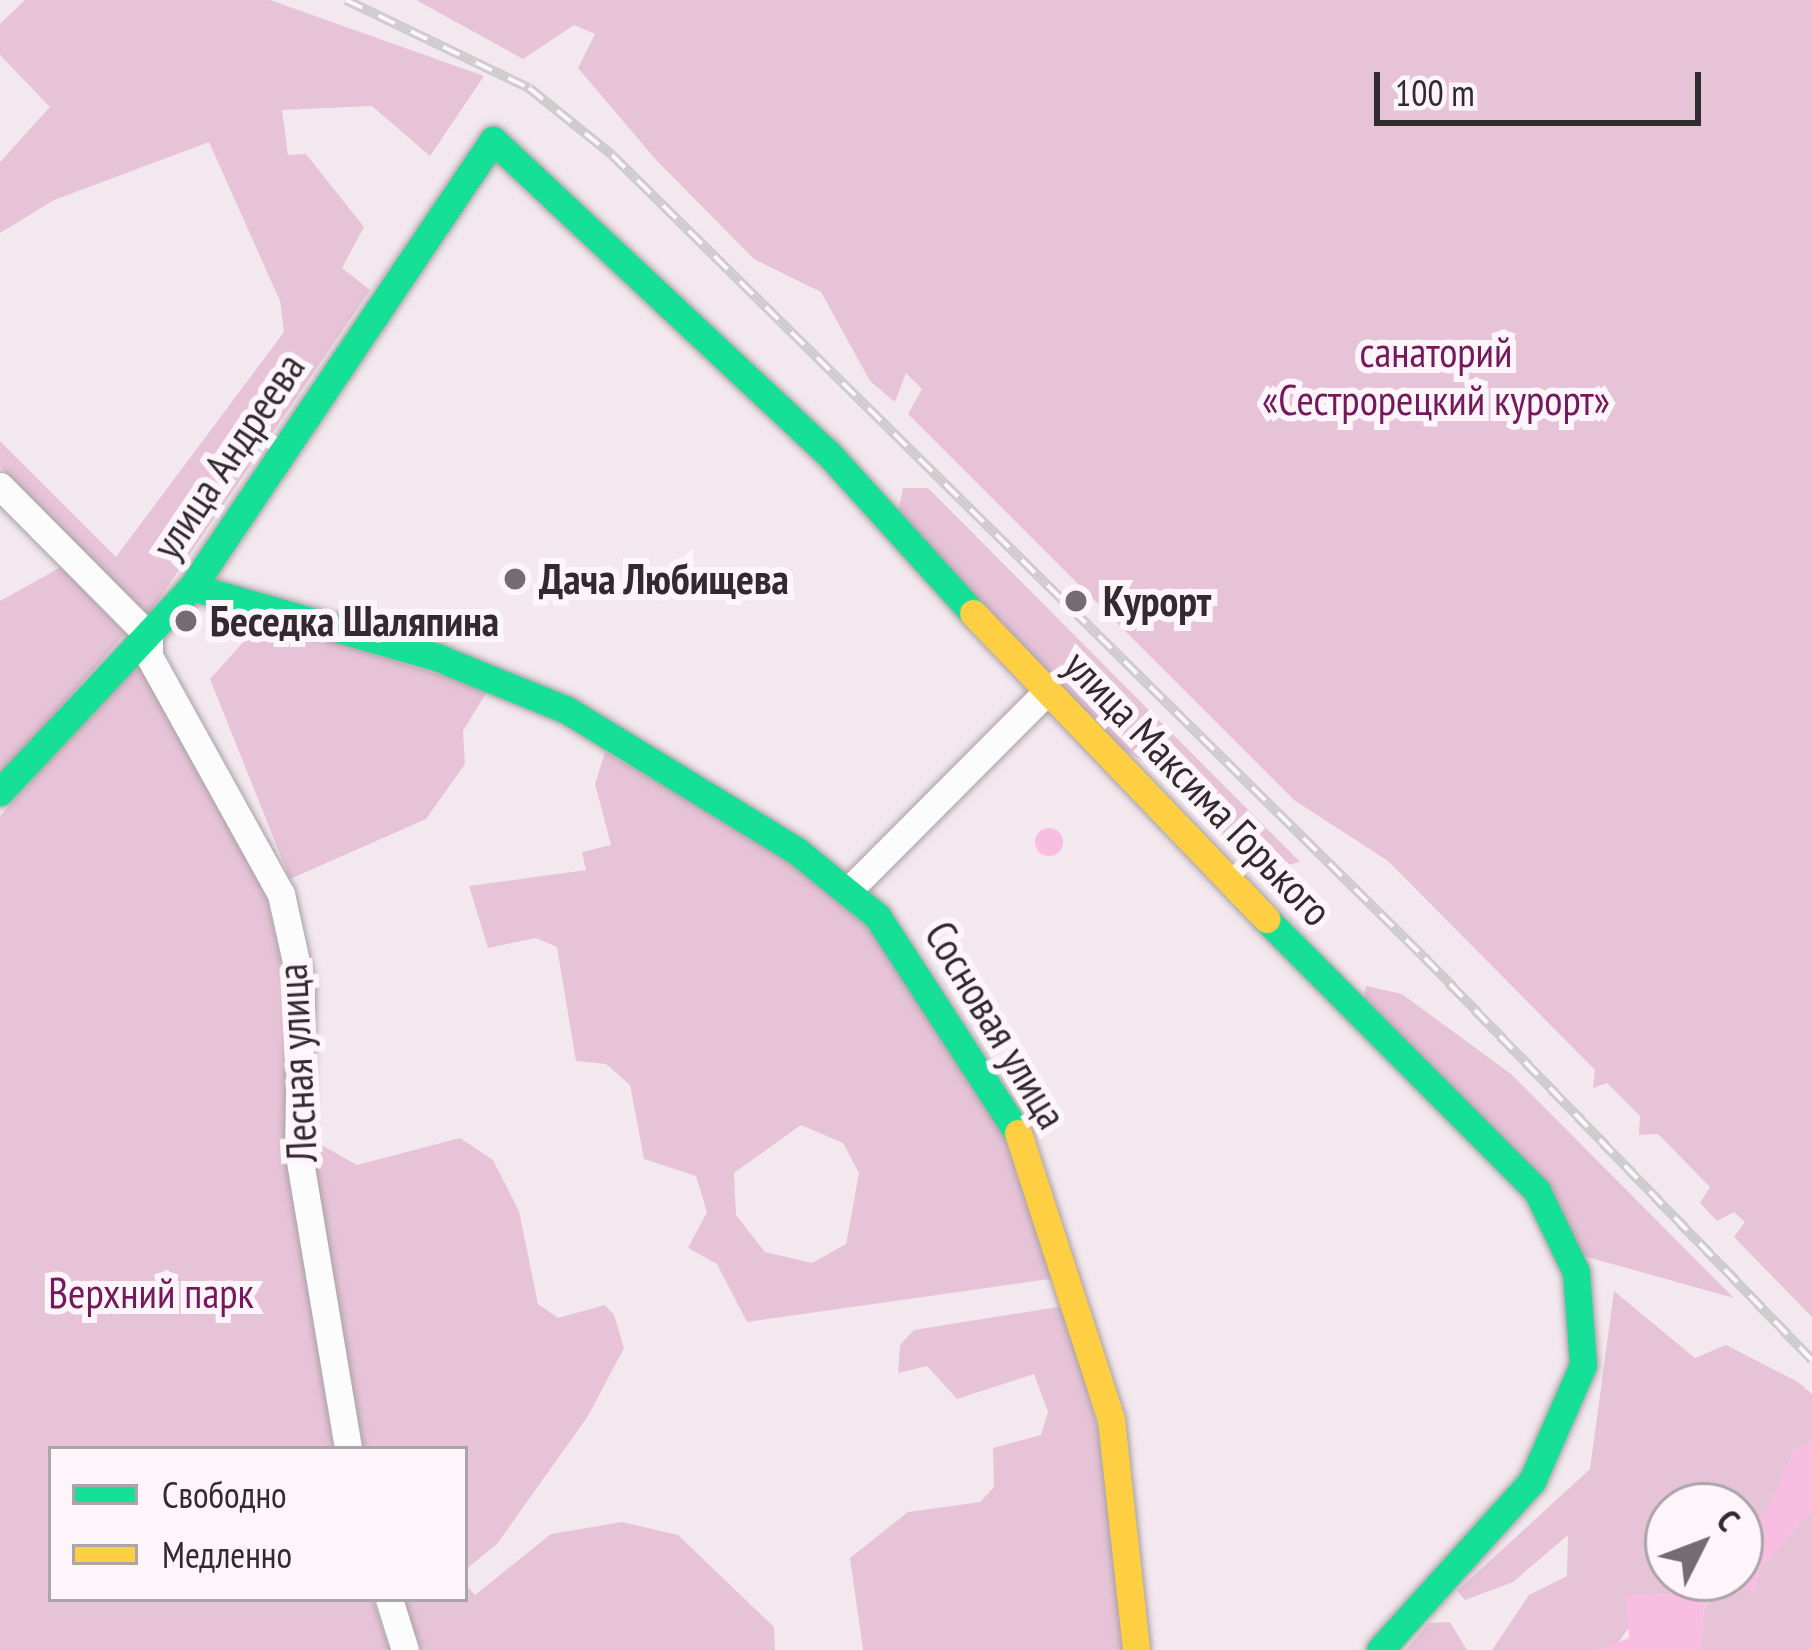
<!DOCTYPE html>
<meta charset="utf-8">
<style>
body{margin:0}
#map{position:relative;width:1812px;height:1650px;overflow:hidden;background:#f4e8ef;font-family:"PT Sans Narrow",sans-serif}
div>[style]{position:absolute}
.green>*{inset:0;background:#e7c3d8}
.water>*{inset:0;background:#f9bde2}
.round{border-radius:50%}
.roads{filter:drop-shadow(0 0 3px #a8a0a5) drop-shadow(0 0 3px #a8a0a5)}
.street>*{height:27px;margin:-13.5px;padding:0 13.5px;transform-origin:13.5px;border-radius:13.5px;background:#fdfcfd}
.fast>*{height:27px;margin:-13.5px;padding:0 13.5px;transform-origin:13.5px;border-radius:13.5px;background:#16e098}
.slow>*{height:27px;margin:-13.5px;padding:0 13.5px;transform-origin:13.5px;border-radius:13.5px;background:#ffcf43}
.rail>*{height:10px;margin-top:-5px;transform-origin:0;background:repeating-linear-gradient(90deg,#fdf5fa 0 18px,#cfccce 0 36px);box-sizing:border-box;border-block:3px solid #cfccce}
.dots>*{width:33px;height:33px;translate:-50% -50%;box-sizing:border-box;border:6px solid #fdf5fa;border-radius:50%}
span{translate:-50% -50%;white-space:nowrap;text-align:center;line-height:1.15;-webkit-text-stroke:12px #fdf5fa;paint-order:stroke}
.park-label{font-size:42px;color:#74195b}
.street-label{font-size:42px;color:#312a2e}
.poi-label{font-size:42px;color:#312a2e;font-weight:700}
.left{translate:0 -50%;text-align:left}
.legend{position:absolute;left:48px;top:1446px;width:420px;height:156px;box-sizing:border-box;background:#fdf5fa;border:3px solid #aba4a8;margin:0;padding:15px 21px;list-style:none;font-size:36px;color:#312a2e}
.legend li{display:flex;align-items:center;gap:24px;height:60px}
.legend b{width:60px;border:3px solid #aba4a8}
.north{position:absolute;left:1644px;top:1482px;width:120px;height:120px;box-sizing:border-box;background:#fdf5fa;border:3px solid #aba4a8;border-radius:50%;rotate:48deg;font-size:33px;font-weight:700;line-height:48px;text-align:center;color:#312a2e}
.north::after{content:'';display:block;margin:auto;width:42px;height:54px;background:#756c72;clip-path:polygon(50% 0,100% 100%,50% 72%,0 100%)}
.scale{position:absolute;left:1374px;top:72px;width:327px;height:54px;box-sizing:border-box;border:6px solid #312a2e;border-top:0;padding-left:15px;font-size:36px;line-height:42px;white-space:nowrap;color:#312a2e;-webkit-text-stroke:9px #fdf5fa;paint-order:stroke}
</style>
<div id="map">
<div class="green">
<div style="clip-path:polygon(25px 0,270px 0,484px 76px,430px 156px,372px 106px,282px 110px,288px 155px,306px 154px,364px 227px,342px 268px,370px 290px,148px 615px,0 467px,0 441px,116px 557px,284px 332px,280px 301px,209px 142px,54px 200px,0 233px,0 162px,50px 107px,0 55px,0 24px)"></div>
<div style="clip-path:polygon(416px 0,1812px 0,1812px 1317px,1734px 1237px,1745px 1222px,1734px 1212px,1717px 1221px,1700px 1203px,1710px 1187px,1658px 1134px,1639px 1135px,1640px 1116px,1607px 1083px,1593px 1088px,1595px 1070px,1388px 861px,1294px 800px,908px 414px,922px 389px,906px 373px,895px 402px,870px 381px,821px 292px,754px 259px,657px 161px,578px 68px,595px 34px,574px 25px,523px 59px)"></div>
<div style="clip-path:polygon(903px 488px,928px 488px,1300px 862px,1259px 872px,1152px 766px,1103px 738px,898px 512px)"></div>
<div style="clip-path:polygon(61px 567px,125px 633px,0 777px,0 601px)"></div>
<div style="clip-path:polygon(263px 620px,488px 690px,463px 731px,465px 764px,426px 819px,290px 879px,210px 679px)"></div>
<div style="clip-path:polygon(139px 661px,267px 898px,286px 982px,285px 1150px,334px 1449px,51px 1449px,51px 1599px,373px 1599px,390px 1650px,0 1650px,0 816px)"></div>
<div style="clip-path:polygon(evenodd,605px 752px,792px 860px,874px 934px,1017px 1153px,1057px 1278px,747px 1322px,717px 1264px,688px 1248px,707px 1212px,696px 1176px,644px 1159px,630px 1085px,606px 1064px,576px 1061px,557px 947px,536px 938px,488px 948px,469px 886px,586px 870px,582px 852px,611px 845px,595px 784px,605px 752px,801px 1125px,843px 1143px,859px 1173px,846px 1244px,812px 1263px,765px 1252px,736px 1215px,734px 1173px,801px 1125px)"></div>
<div style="clip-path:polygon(1366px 986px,1402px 994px,1511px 1074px,1734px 1298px,1580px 1255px,1363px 1003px)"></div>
<div style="clip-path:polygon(309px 1138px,357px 1165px,460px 1138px,493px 1160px,519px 1211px,538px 1304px,558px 1318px,605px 1305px,614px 1315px,624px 1348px,588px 1416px,497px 1544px,465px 1570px,465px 1449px,363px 1449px)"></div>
<div style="clip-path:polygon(1614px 1291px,1695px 1358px,1726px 1345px,1798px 1382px,1812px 1394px,1812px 1443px,1794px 1451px,1766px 1515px,1740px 1522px,1740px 1506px,1668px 1506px,1668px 1578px,1681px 1578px,1674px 1594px,1627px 1596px,1635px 1619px,1613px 1650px,1492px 1650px,1529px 1595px,1567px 1576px,1568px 1535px,1513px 1582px,1465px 1600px,1457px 1591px,1590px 1469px)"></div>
<div style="clip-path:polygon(1064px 1306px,1098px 1429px,1126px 1650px,863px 1650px,850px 1558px,908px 1512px,980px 1502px,994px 1487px,993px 1448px,1041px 1435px,1048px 1412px,1034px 1374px,957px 1399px,927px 1366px,898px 1373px,900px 1345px,914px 1330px)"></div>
<div style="clip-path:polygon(1812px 1510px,1812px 1650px,1700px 1650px,1704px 1608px,1725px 1582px,1755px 1591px,1759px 1568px)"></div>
<div style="clip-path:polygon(622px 1522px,678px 1535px,774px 1627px,775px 1650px,421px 1650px,403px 1599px,465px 1599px,465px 1584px,475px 1595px,551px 1534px)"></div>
<div style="clip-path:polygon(1450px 1622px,1467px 1650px,1406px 1650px,1429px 1623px)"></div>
</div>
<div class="water">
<div class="round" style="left:1035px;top:828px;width:28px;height:28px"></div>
<div style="clip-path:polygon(1812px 1443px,1812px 1510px,1759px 1568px,1755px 1591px,1725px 1582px,1704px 1607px,1700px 1650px,1598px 1650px,1629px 1638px,1626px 1596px,1674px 1594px,1681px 1578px,1740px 1578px,1740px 1522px,1766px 1514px,1794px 1451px)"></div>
</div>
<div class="roads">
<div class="street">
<div style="left:0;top:486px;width:211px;rotate:45.2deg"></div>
<div style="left:149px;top:636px;width:20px;rotate:90deg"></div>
<div style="left:149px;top:656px;width:272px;rotate:61deg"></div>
<div style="left:281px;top:894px;width:92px;rotate:77.5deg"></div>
<div style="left:301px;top:984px;width:165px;rotate:91deg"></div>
<div style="left:298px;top:1149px;width:304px;rotate:80.5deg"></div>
<div style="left:849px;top:890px;width:278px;rotate:-45.1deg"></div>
<div style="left:389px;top:1599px;width:53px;rotate:72.6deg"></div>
</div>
<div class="fast">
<div style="left:192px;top:587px;width:257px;rotate:16deg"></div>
<div style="left:439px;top:658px;width:138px;rotate:22.1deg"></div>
<div style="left:567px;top:710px;width:270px;rotate:31.5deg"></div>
<div style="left:797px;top:851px;width:103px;rotate:39.1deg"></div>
<div style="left:877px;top:916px;width:259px;rotate:57deg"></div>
<div style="left:0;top:792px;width:281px;rotate:-46.9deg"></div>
<div style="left:192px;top:587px;width:539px;rotate:-56.04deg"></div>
<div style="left:493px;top:140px;width:458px;rotate:43.1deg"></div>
<div style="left:828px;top:453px;width:216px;rotate:47.8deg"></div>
<div style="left:1266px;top:919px;width:384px;rotate:45.1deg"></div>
<div style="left:1537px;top:1191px;width:90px;rotate:64.3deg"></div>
<div style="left:1576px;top:1272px;width:93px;rotate:85.7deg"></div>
<div style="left:1583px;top:1365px;width:127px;rotate:113.7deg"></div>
<div style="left:1532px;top:1481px;width:227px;rotate:132deg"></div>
</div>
<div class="slow">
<div style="left:973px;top:613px;width:424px;rotate:46.2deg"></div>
<div style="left:1018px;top:1133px;width:301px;rotate:72deg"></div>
<div style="left:1111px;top:1419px;width:232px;rotate:83.8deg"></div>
</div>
</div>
<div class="rail">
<div style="left:346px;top:0;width:203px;rotate:25.7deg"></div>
<div style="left:529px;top:88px;width:107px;rotate:38.9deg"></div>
<div style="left:612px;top:155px;width:1143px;rotate:44.65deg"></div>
<div style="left:1425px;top:958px;width:558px;rotate:46.09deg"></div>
</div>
<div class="dots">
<div style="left:515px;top:579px;background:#756c72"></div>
<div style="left:1076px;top:601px;background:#756c72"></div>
<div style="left:186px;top:621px;background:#756c72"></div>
</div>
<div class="park-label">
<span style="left:1436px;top:376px">санаторий<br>«Сестрорецкий курорт»</span>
<span style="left:151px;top:1293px">Верхний парк</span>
</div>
<div class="street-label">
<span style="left:228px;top:456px;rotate:-56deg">улица Андреева</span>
<span style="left:1198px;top:788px;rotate:46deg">улица Максима Горького</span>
<span style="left:996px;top:1025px;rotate:59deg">Сосновая улица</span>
<span style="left:297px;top:1063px;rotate:-93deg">Лесная улица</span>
</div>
<div class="poi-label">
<span class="left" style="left:539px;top:579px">Дача Любищева</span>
<span class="left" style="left:1103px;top:601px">Курорт</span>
<span class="left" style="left:210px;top:621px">Беседка Шаляпина</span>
</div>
<ul class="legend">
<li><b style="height:15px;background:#16e098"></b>Свободно</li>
<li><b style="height:15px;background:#ffcf43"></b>Медленно</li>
</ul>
<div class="north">С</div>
<div class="scale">100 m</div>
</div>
